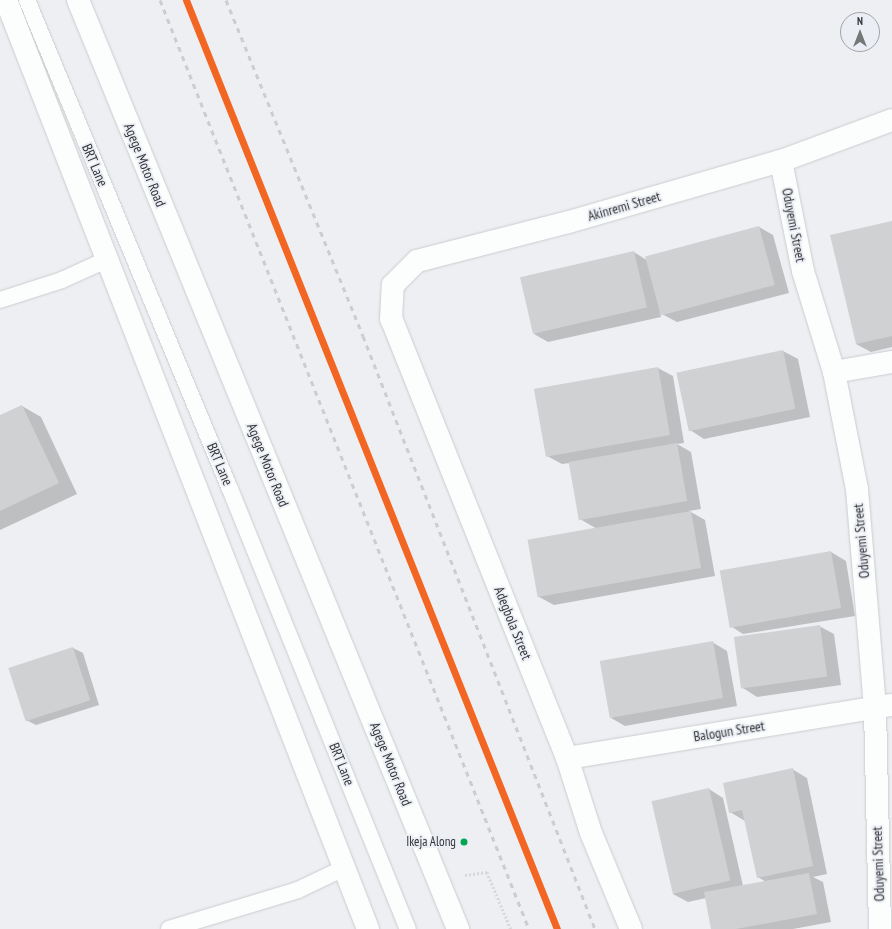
<!DOCTYPE html>
<style>
body{margin:0}
#map{position:relative;width:892px;height:929px;overflow:hidden;background:#edeff2;font-family:"PT Sans Narrow",sans-serif}
div>[style]{position:absolute}
.shadow>*{inset:0;background:#0003}
.building>*{inset:0;background:#cfd1d3;transform-origin:0 0}
.path>*{height:2.5px;margin-top:-1.25px;transform-origin:0;background:repeating-linear-gradient(90deg,#d8d8d9 0 2px,transparent 0 4px)}
.roads{filter:drop-shadow(0 0 1px #cbcccf) drop-shadow(0 0 1px #cbcccf)}
.lane>*{height:16px;margin:-8px;padding:0 8px;transform-origin:8px;border-radius:8px;background:#fcfdfd}
.street>*{height:22px;margin:-11px;padding:0 11px;transform-origin:11px;border-radius:11px;background:#fcfdfd}
.secondary>*{height:22px;margin:-11px;padding:0 11px;transform-origin:11px;border-radius:11px;background:#fcfdfd}
.highway>*{height:22px;margin:-11px;padding:0 11px;transform-origin:11px;border-radius:11px;background:#fcfdfd}
.rail>*{height:3px;margin-top:-1.5px;transform-origin:0;background:repeating-linear-gradient(90deg,#cccdcd 0 5px,transparent 0 10px)}
.rail-1>*{height:7px;margin:-3.5px;padding:0 3.5px;transform-origin:3.5px;border-radius:3.5px;background:#f26522}
.dots>*{width:11px;height:11px;translate:-50% -50%;box-sizing:border-box;border:2px solid #ebeef4;border-radius:50%}
span{translate:-50% -50%;white-space:nowrap;text-align:center;line-height:1.15;-webkit-text-stroke:3.5px #ebeef4;paint-order:stroke}
.bus-label{font-size:13px;color:#343638}
.right{translate:-100% -50%;text-align:right}
.street-label{font-size:14px;color:#343638}
.north{position:absolute;left:840px;top:12px;width:40px;height:40px;box-sizing:border-box;background:#ebeef4;border:1px solid #a2a4a9;border-radius:50%;rotate:0deg;font-size:11px;font-weight:700;line-height:16px;text-align:center;color:#343638}
.north::after{content:'';display:block;margin:auto;width:14px;height:18px;background:#757779;clip-path:polygon(50% 0,100% 100%,50% 72%,0 100%)}
</style>
<div id="map">
<div class="shadow">
<div style="clip-path:polygon(892px 222px,892px 347px,871px 352px,856px 344px)"></div>
<div style="clip-path:polygon(759px 227px,773px 235px,789px 293px,677px 322px,660px 313px,661px 317px,548px 342px,534px 334px,634px 252px,648px 261px)"></div>
<div style="clip-path:polygon(783px 351px,798px 359px,810px 417px,704px 439px,690px 430px,677px 373px)"></div>
<div style="clip-path:polygon(658px 368px,673px 376px,684px 443px,677px 444px,691px 452px,701px 509px,689px 511px,705px 520px,715px 576px,554px 605px,539px 597px,597px 529px,580px 519px,570px 463px,562px 464px,547px 456px,536px 389px)"></div>
<div style="clip-path:polygon(22px 406px,41px 417px,77px 494px,0 530px,0 416px)"></div>
<div style="clip-path:polygon(831px 552px,846px 561px,855px 616px,743px 634px,729px 625px)"></div>
<div style="clip-path:polygon(819px 626px,834px 634px,841px 685px,757px 697px,743px 688px)"></div>
<div style="clip-path:polygon(712px 642px,727px 651px,737px 706px,625px 726px,611px 718px)"></div>
<div style="clip-path:polygon(73px 648px,83px 653px,99px 705px,36px 725px,26px 720px)"></div>
<div style="clip-path:polygon(792px 769px,807px 778px,827px 874px,813px 877px,823px 882px,831px 922px,793px 929px,712px 929px,706px 898px,688px 902px,673px 894px,709px 789px,723px 798px,743px 886px,766px 882px,758px 877px,745px 821px,730px 812px)"></div>
</div>
<div class="building">
<div style="clip-path:polygon(892px 221px,892px 336px,856px 344px,830px 235px)"></div>
<div style="left:759px;top:226px;width:61px;height:118px;rotate:75deg"></div>
<div style="left:634px;top:251px;width:58px;height:117px;rotate:77deg"></div>
<div style="left:783px;top:350px;width:60px;height:109px;rotate:78deg"></div>
<div style="left:658px;top:367px;width:69px;height:126px;rotate:80deg"></div>
<div style="clip-path:polygon(22px 405px,59px 483px,0 511px,0 415px)"></div>
<div style="left:677px;top:443px;width:59px;height:110px;rotate:80deg"></div>
<div style="left:691px;top:511px;width:58px;height:166px;rotate:80deg"></div>
<div style="left:831px;top:551px;width:58px;height:113px;rotate:80deg"></div>
<div style="left:820px;top:625px;width:52px;height:87px;rotate:82deg"></div>
<div style="left:713px;top:641px;width:58px;height:115px;rotate:80deg"></div>
<div style="left:73px;top:647px;width:56px;height:68px;rotate:72deg"></div>
<div style="clip-path:polygon(793px 768px,813px 866px,757px 878px,742px 810px,729px 813px,723px 783px)"></div>
<div style="left:709px;top:788px;width:95px;height:59px;rotate:77deg"></div>
<div style="clip-path:polygon(809px 873px,817px 914px,736px 929px,711px 929px,704px 892px)"></div>
</div>
<div class="path">
<div style="left:465px;top:875px;width:22px;rotate:-8deg"></div>
<div style="left:487px;top:872px;width:62px;rotate:67.2deg"></div>
</div>
<div class="roads">
<div class="lane">
<div style="left:27px;top:0;width:529px;rotate:67.46deg"></div>
<div style="left:230px;top:489px;width:475px;rotate:68deg"></div>
<div style="left:0;top:300px;width:65px;rotate:-17.9deg"></div>
<div style="left:62px;top:280px;width:51px;rotate:-24.5deg"></div>
<div style="left:169px;top:929px;width:135px;rotate:-16.8deg"></div>
<div style="left:298px;top:890px;width:51px;rotate:-25.6deg"></div>
</div>
<div class="street">
<div style="left:781px;top:161px;width:112px;rotate:78.7deg"></div>
<div style="left:803px;top:271px;width:106px;rotate:72.9deg"></div>
<div style="left:834px;top:372px;width:119px;rotate:78.9deg"></div>
<div style="left:857px;top:489px;width:220px;rotate:85.3deg"></div>
<div style="left:875px;top:708px;width:221px;rotate:88.7deg"></div>
<div style="left:834px;top:372px;width:59px;rotate:-9.8deg"></div>
<div style="left:567px;top:758px;width:329px;rotate:-9.3deg"></div>
</div>
<div class="secondary">
<div style="left:631px;top:929px;width:104px;rotate:-112.6deg"></div>
<div style="left:591px;top:833px;width:79px;rotate:-107.7deg"></div>
<div style="left:567px;top:758px;width:473px;rotate:-111.8deg"></div>
<div style="left:391px;top:319px;width:34px;rotate:-87deg"></div>
<div style="left:393px;top:285px;width:34px;rotate:-45deg"></div>
<div style="left:417px;top:261px;width:157px;rotate:-14.4deg"></div>
<div style="left:569px;top:222px;width:221px;rotate:-16.1deg"></div>
<div style="left:781px;top:161px;width:118px;rotate:-20.3deg"></div>
</div>
<div class="highway">
<div style="left:6px;top:0;width:997px;rotate:68.71deg"></div>
<div style="left:78px;top:0;width:1004px;rotate:67.75deg"></div>
</div>
</div>
<div class="rail">
<div style="left:160px;top:0;width:1000px;rotate:68.34deg"></div>
<div style="left:226px;top:0;width:363px;rotate:67.8deg"></div>
<div style="left:363px;top:336px;width:637px;rotate:68.63deg"></div>
</div>
<div class="rail-1">
<div style="left:186px;top:0;width:1000px;rotate:68.23deg"></div>
</div>
<div class="dots">
<div style="left:464px;top:842px;background:#00a651"></div>
</div>
<div class="bus-label">
<span class="right" style="left:456px;top:842px">Ikeja Along</span>
</div>
<div class="street-label">
<span style="left:95px;top:165px;rotate:67deg">BRT Lane</span>
<span style="left:145px;top:165px;rotate:68deg">Agege Motor Road</span>
<span style="left:624px;top:206px;rotate:-16deg">Akinremi Street</span>
<span style="left:794px;top:225px;rotate:79deg">Oduyemi Street</span>
<span style="left:220px;top:464px;rotate:67deg">BRT Lane</span>
<span style="left:268px;top:465px;rotate:68deg">Agege Motor Road</span>
<span style="left:861px;top:541px;rotate:-95deg">Oduyemi Street</span>
<span style="left:513px;top:623px;rotate:68deg">Adegbola Street</span>
<span style="left:729px;top:731px;rotate:-9deg">Balogun Street</span>
<span style="left:342px;top:764px;rotate:68deg">BRT Lane</span>
<span style="left:391px;top:764px;rotate:68deg">Agege Motor Road</span>
<span style="left:878px;top:864px;rotate:-92deg">Oduyemi Street</span>
</div>
<div class="north">N</div>
</div>
